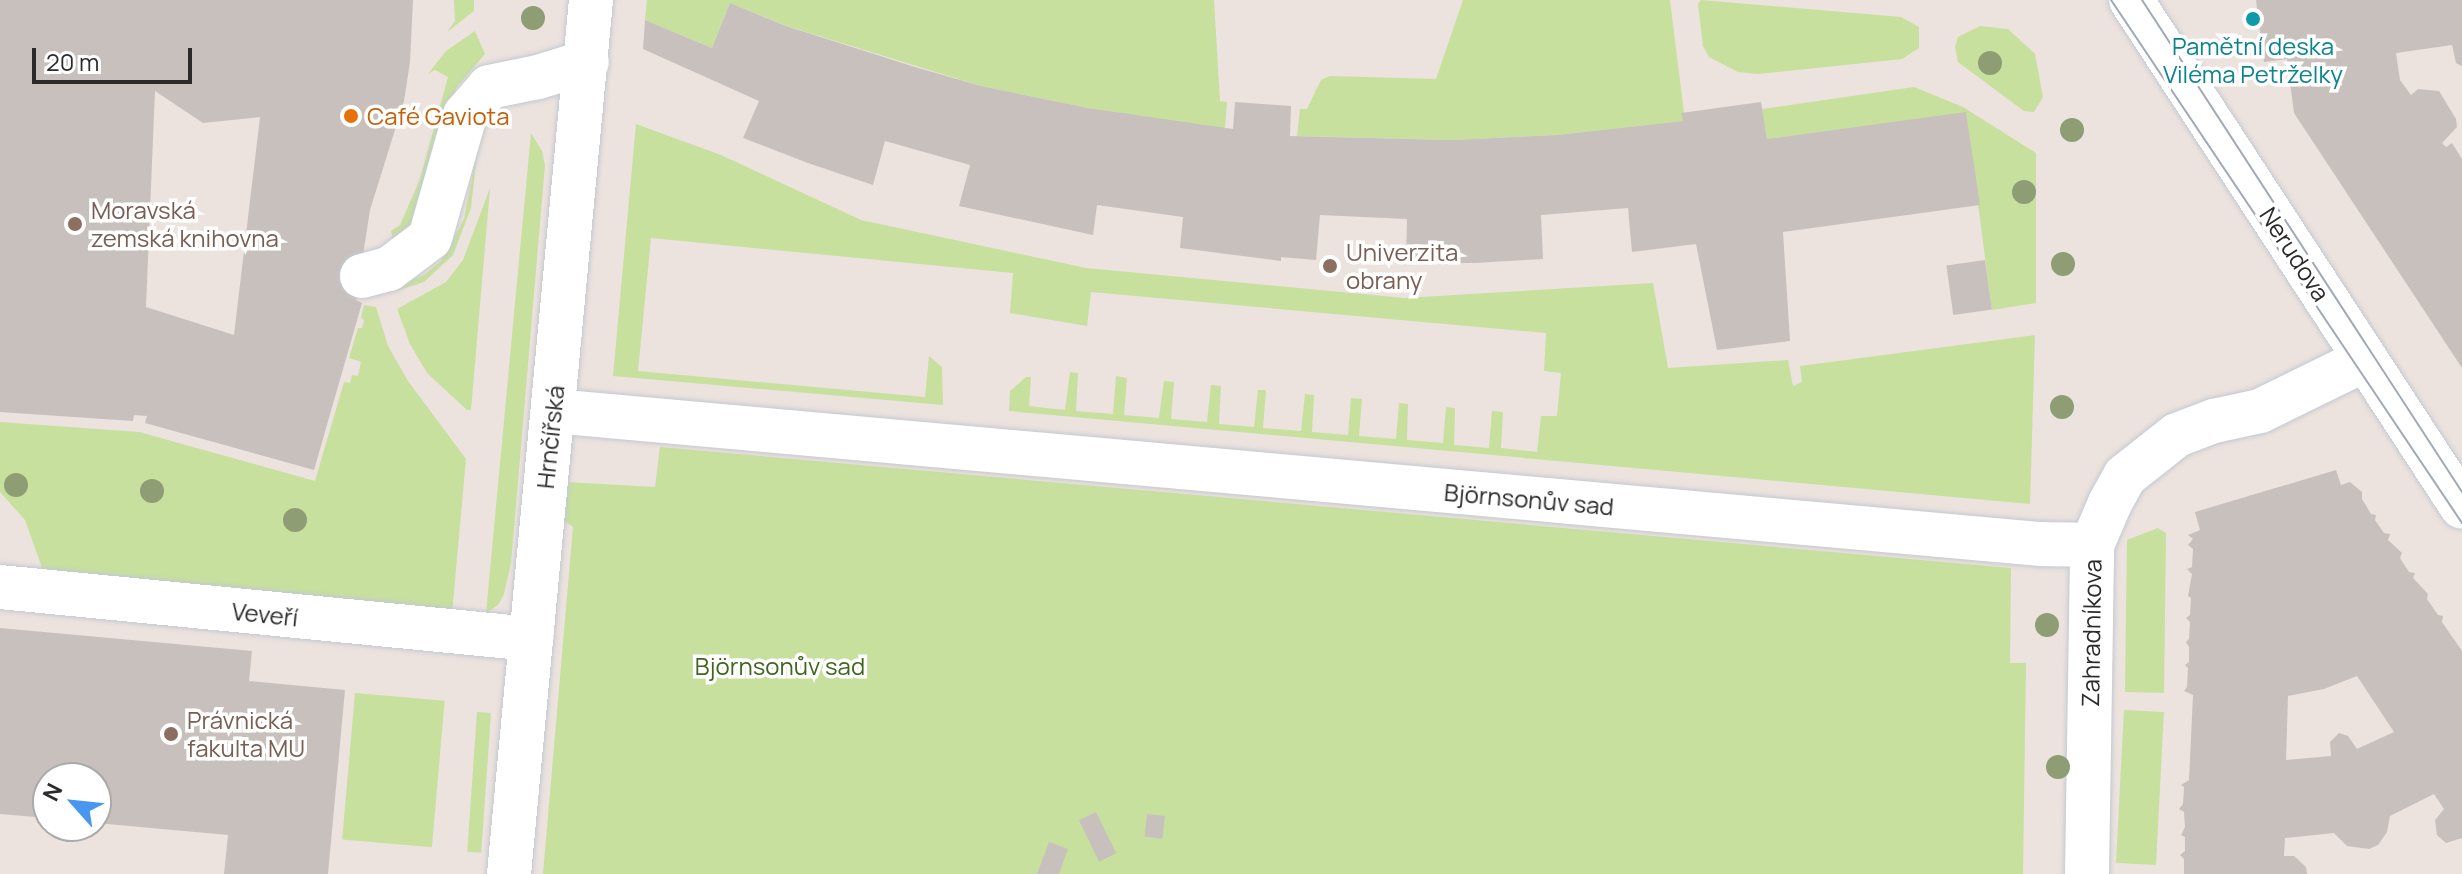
<!DOCTYPE html>
<meta charset="utf-8">
<style>
body{margin:0}
#map{position:relative;width:2462px;height:874px;overflow:hidden;background:#ece2de;font-family:Manrope,sans-serif}
div>[style]{position:absolute}
.green>*{inset:0;background:#c7e09e;transform-origin:0 0}
.building>*{inset:0;background:#c8c0bc;transform-origin:0 0}
.roads{filter:drop-shadow(0 0 2px #c2c9d1) drop-shadow(0 0 2px #c2c9d1)}
.minor>*{height:44px;margin:-22px;padding:0 22px;transform-origin:22px;border-radius:22px;background:#fff}
.tram>*{height:2px;margin:-1px;padding:0 1px;transform-origin:1px;border-radius:1px;background:#a1a9b4}
.trees>*{width:24px;height:24px;margin:-12px;border-radius:50%;background:#8e9d74}
.dots>*{width:22px;height:22px;translate:-50% -50%;box-sizing:border-box;border:4px solid #fff;border-radius:50%}
span{translate:-50% -50%;white-space:nowrap;text-align:center;line-height:1.15;-webkit-text-stroke:7px #fff;paint-order:stroke}
.culture-label{font-size:24px;color:#0d838f}
.food-label{font-size:24px;color:#c56008}
.left{translate:0 -50%;text-align:left}
.education-label{font-size:24px;color:#785e54}
.street-label{font-size:24px;color:#2b2b2b}
.park-label{font-size:24px;color:#41651e}
.north{position:absolute;left:32px;top:762px;width:80px;height:80px;box-sizing:border-box;background:#fff;border:2px solid #aaa;border-radius:50%;rotate:297deg;font-size:22px;font-weight:700;line-height:32px;text-align:center;color:#2b2b2b}
.north::after{content:'';display:block;margin:auto;width:28px;height:36px;background:#4797f0;clip-path:polygon(50% 0,100% 100%,50% 72%,0 100%)}
.scale{position:absolute;left:32px;top:48px;width:160px;height:36px;box-sizing:border-box;border:4px solid #2b2b2b;border-top:0;padding-left:10px;font-size:24px;line-height:28px;white-space:nowrap;color:#2b2b2b;-webkit-text-stroke:6px #fff;paint-order:stroke}
</style>
<div id="map">
<div class="green">
<div style="clip-path:polygon(454px 0,474px 0,474px 11px,447px 32px,455px 21px)"></div>
<div style="clip-path:polygon(647px 0,1214px 0,1220px 101px,1227px 102px,1225px 129px,1088px 108px,981px 86px,787px 26px,730px 3px,712px 48px,645px 20px)"></div>
<div style="clip-path:polygon(1463px 0,1670px 0,1685px 121px,1557px 135px,1452px 140px,1297px 136px,1300px 109px,1307px 109px,1321px 80px,1330px 76px,1436px 79px)"></div>
<div style="clip-path:polygon(1701px 0,1901px 17px,1919px 27px,1919px 48px,1902px 59px,1758px 74px,1738px 72px,1709px 57px,1703px 46px,1698px 4px)"></div>
<div style="clip-path:polygon(1980px 26px,2008px 29px,2035px 54px,2043px 97px,2034px 112px,2024px 111px,1958px 62px,1955px 47px,1958px 37px)"></div>
<div style="clip-path:polygon(475px 31px,485px 54px,456px 88px,416px 225px,393px 241px,391px 231px,400px 225px,420px 179px,448px 77px,435px 70px,428px 74px,446px 51px)"></div>
<div style="clip-path:polygon(1914px 87px,1963px 107px,2036px 153px,2036px 303px,1992px 310px,1966px 113px,1767px 139px,1762px 109px)"></div>
<div style="clip-path:polygon(636px 124px,721px 155px,861px 220px,1086px 268px,1404px 298px,1653px 283px,1668px 368px,1788px 360px,1793px 386px,1802px 382px,1800px 366px,2035px 335px,2030px 504px,1009px 411px,1010px 391px,1026px 377px,1031px 377px,1029px 406px,1065px 410px,1070px 372px,1078px 373px,1076px 411px,1113px 414px,1116px 376px,1127px 378px,1124px 415px,1159px 418px,1164px 381px,1174px 382px,1171px 419px,1207px 422px,1211px 385px,1221px 386px,1219px 424px,1254px 427px,1258px 390px,1266px 390px,1263px 428px,1301px 431px,1305px 394px,1314px 395px,1312px 432px,1348px 435px,1351px 398px,1362px 399px,1359px 436px,1396px 439px,1399px 403px,1408px 404px,1407px 440px,1443px 443px,1446px 407px,1455px 408px,1454px 445px,1489px 448px,1492px 411px,1503px 412px,1501px 448px,1537px 452px,1541px 416px,1557px 416px,1561px 373px,1544px 371px,1546px 333px,1091px 292px,1087px 326px,1010px 313px,1013px 273px,651px 238px,638px 371px,925px 397px,929px 356px,942px 367px,943px 405px,613px 376px)"></div>
<div style="clip-path:polygon(531px 133px,542px 151px,545px 165px,511px 563px,504px 594px,498px 605px,486px 613px)"></div>
<div style="clip-path:polygon(477px 152px,471px 208px,453px 255px,424px 282px,396px 291px,396px 286px,424px 275px,441px 261px,451px 244px,464px 219px)"></div>
<div style="clip-path:polygon(490px 188px,471px 410px,467px 410px,427px 373px,410px 344px,397px 309px,446px 282px,463px 260px)"></div>
<div style="clip-path:polygon(364px 305px,376px 307px,388px 346px,408px 381px,466px 459px,452px 614px,45px 576px,25px 520px,0 492px,0 422px,139px 432px,315px 481px,344px 382px,350px 383px,352px 375px,358px 376px,361px 362px,349px 358px,358px 328px,362px 328px,364px 320px,361px 318px)"></div>
<div style="clip-path:polygon(660px 447px,2011px 568px,2010px 663px,2026px 663px,2023px 874px,543px 874px,573px 527px,564px 521px,566px 482px,655px 487px)"></div>
<div style="clip-path:polygon(2158px 528px,2166px 533px,2164px 693px,2125px 692px,2127px 540px)"></div>
<div style="left:355px;top:693px;width:90px;height:147px;rotate:5deg"></div>
<div style="left:2124px;top:710px;width:40px;height:153px;rotate:3deg"></div>
<div style="left:477px;top:712px;width:14px;height:140px;rotate:4deg"></div>
</div>
<div class="building">
<div style="clip-path:polygon(evenodd,0 0,413px 0,410px 62px,404px 101px,370px 210px,356px 300px,362px 303px,314px 470px,145px 423px,147px 416px,134px 415px,133px 421px,0 412px,0 0,155px 91px,203px 123px,260px 117px,234px 335px,146px 307px,155px 91px)"></div>
<div style="clip-path:polygon(2256px 0,2462px 0,2462px 66px,2456px 63px,2452px 45px,2396px 53px,2400px 80px,2411px 95px,2418px 89px,2439px 91px,2456px 119px,2457px 127px,2442px 143px,2446px 147px,2452px 143px,2462px 159px,2462px 368px,2294px 113px,2287px 59px,2264px 62px)"></div>
<div style="clip-path:polygon(730px 3px,786px 26px,915px 67px,981px 86px,1088px 108px,1233px 129px,1235px 102px,1291px 106px,1290px 136px,1452px 140px,1557px 135px,1683px 121px,1681px 113px,1761px 102px,1767px 139px,1966px 112px,1980px 205px,1783px 232px,1790px 341px,1717px 350px,1696px 244px,1632px 252px,1628px 208px,1541px 215px,1543px 259px,1475px 263px,1406px 263px,1407px 219px,1320px 215px,1316px 260px,1281px 257px,1281px 261px,1180px 248px,1183px 217px,1097px 205px,1093px 235px,959px 206px,970px 165px,885px 141px,873px 185px,808px 163px,743px 138px,759px 101px,643px 49px,645px 20px,712px 48px)"></div>
<div style="left:1985px;top:260px;width:50px;height:39px;rotate:82deg"></div>
<div style="clip-path:polygon(evenodd,2336px 470px,2341px 485px,2350px 482px,2362px 492px,2362px 499px,2371px 514px,2376px 515px,2375px 520px,2384px 533px,2390px 534px,2388px 540px,2402px 553px,2400px 558px,2409px 572px,2415px 573px,2413px 578px,2428px 594px,2427px 599px,2438px 615px,2443px 616px,2442px 622px,2462px 651px,2462px 838px,2446px 843px,2437px 835px,2435px 820px,2444px 809px,2434px 794px,2390px 816px,2387px 832px,2378px 845px,2369px 849px,2347px 846px,2334px 833px,2285px 838px,2284px 856px,2294px 856px,2306px 867px,2307px 874px,2184px 874px,2184px 859px,2180px 855px,2185px 851px,2185px 837px,2181px 835px,2185px 827px,2184px 812px,2179px 809px,2183px 804px,2184px 787px,2181px 785px,2189px 780px,2193px 695px,2184px 691px,2187px 687px,2188px 668px,2185px 665px,2189px 662px,2189px 647px,2186px 642px,2189px 639px,2190px 622px,2186px 618px,2190px 615px,2191px 598px,2188px 596px,2192px 574px,2187px 569px,2192px 567px,2193px 549px,2188px 545px,2193px 539px,2188px 535px,2200px 530px,2195px 512px,2336px 470px,2357px 676px,2394px 732px,2357px 749px,2348px 736px,2339px 733px,2330px 742px,2331px 756px,2286px 760px,2288px 696px,2324px 689px,2357px 676px)"></div>
<div style="clip-path:polygon(0 628px,252px 651px,249px 681px,345px 690px,328px 874px,224px 874px,228px 835px,96px 823px,96px 778px,48px 778px,48px 818px,0 814px)"></div>
<div style="left:1096px;top:812px;width:46px;height:19px;rotate:64deg"></div>
<div style="left:1147px;top:814px;width:18px;height:23px;rotate:6deg"></div>
<div style="clip-path:polygon(1049px 842px,1068px 849px,1059px 874px,1037px 874px)"></div>
</div>
<div class="roads">
<div class="minor">
<div style="left:2131px;top:0;width:605px;rotate:56.86deg"></div>
<div style="left:362px;top:276px;width:28px;rotate:-15deg"></div>
<div style="left:389px;top:269px;width:51px;rotate:-37.1deg"></div>
<div style="left:430px;top:238px;width:128px;rotate:-74.1deg"></div>
<div style="left:465px;top:115px;width:37px;rotate:-49deg"></div>
<div style="left:489px;top:87px;width:50px;rotate:-11.5deg"></div>
<div style="left:538px;top:77px;width:51px;rotate:-17deg"></div>
<div style="left:553px;top:411px;width:1494px;rotate:5.11deg"></div>
<div style="left:2041px;top:544px;width:51px;rotate:1.1deg"></div>
<div style="left:0;top:587px;width:534px;rotate:5.59deg"></div>
<div style="left:509px;top:874px;width:878px;rotate:-84.64deg"></div>
<div style="left:2087px;top:874px;width:329px;rotate:-89.1deg"></div>
<div style="left:2092px;top:545px;width:46px;rotate:-66.8deg"></div>
<div style="left:2110px;top:503px;width:31px;rotate:-61deg"></div>
<div style="left:2125px;top:476px;width:66px;rotate:-38.3deg"></div>
<div style="left:2177px;top:435px;width:40px;rotate:-21deg"></div>
<div style="left:2214px;top:421px;width:47px;rotate:-12.3deg"></div>
<div style="left:2260px;top:411px;width:116px;rotate:-26.1deg"></div>
</div>
</div>
<div class="tram">
<div style="left:2111px;top:0;width:630px;rotate:56.13deg"></div>
<div style="left:2142px;top:0;width:587px;rotate:56.96deg"></div>
</div>
<div class="trees">
<div style="left:533px;top:18px"></div>
<div style="left:1990px;top:63px"></div>
<div style="left:2072px;top:130px"></div>
<div style="left:2024px;top:192px"></div>
<div style="left:2063px;top:264px"></div>
<div style="left:2062px;top:407px"></div>
<div style="left:16px;top:485px"></div>
<div style="left:152px;top:491px"></div>
<div style="left:295px;top:520px"></div>
<div style="left:2047px;top:625px"></div>
<div style="left:2058px;top:767px"></div>
</div>
<div class="dots">
<div style="left:2253px;top:19px;background:#0f9aa8"></div>
<div style="left:351px;top:116px;background:#e8710a"></div>
<div style="left:75px;top:224px;background:#8d6e63"></div>
<div style="left:1330px;top:266px;background:#8d6e63"></div>
<div style="left:171px;top:734px;background:#8d6e63"></div>
</div>
<div class="culture-label">
<span style="left:2253px;top:60px">Pamětní deska<br>Viléma Petrželky</span>
</div>
<div class="food-label">
<span class="left" style="left:367px;top:116px">Café Gaviota</span>
</div>
<div class="education-label">
<span class="left" style="left:91px;top:224px">Moravská<br>zemská knihovna</span>
<span class="left" style="left:1346px;top:266px">Univerzita<br>obrany</span>
<span class="left" style="left:187px;top:734px">Právnická<br>fakulta MU</span>
</div>
<div class="street-label">
<span style="left:2295px;top:254px;rotate:57deg">Nerudova</span>
<span style="left:550px;top:437px;rotate:-84deg">Hrnčířská</span>
<span style="left:1529px;top:499px;rotate:5deg">Björnsonův sad</span>
<span style="left:265px;top:614px;rotate:6deg">Veveří</span>
<span style="left:2091px;top:633px;rotate:-89deg">Zahradníkova</span>
</div>
<div class="park-label">
<span style="left:780px;top:666px">Björnsonův sad</span>
</div>
<div class="north">N</div>
<div class="scale">20 m</div>
</div>
